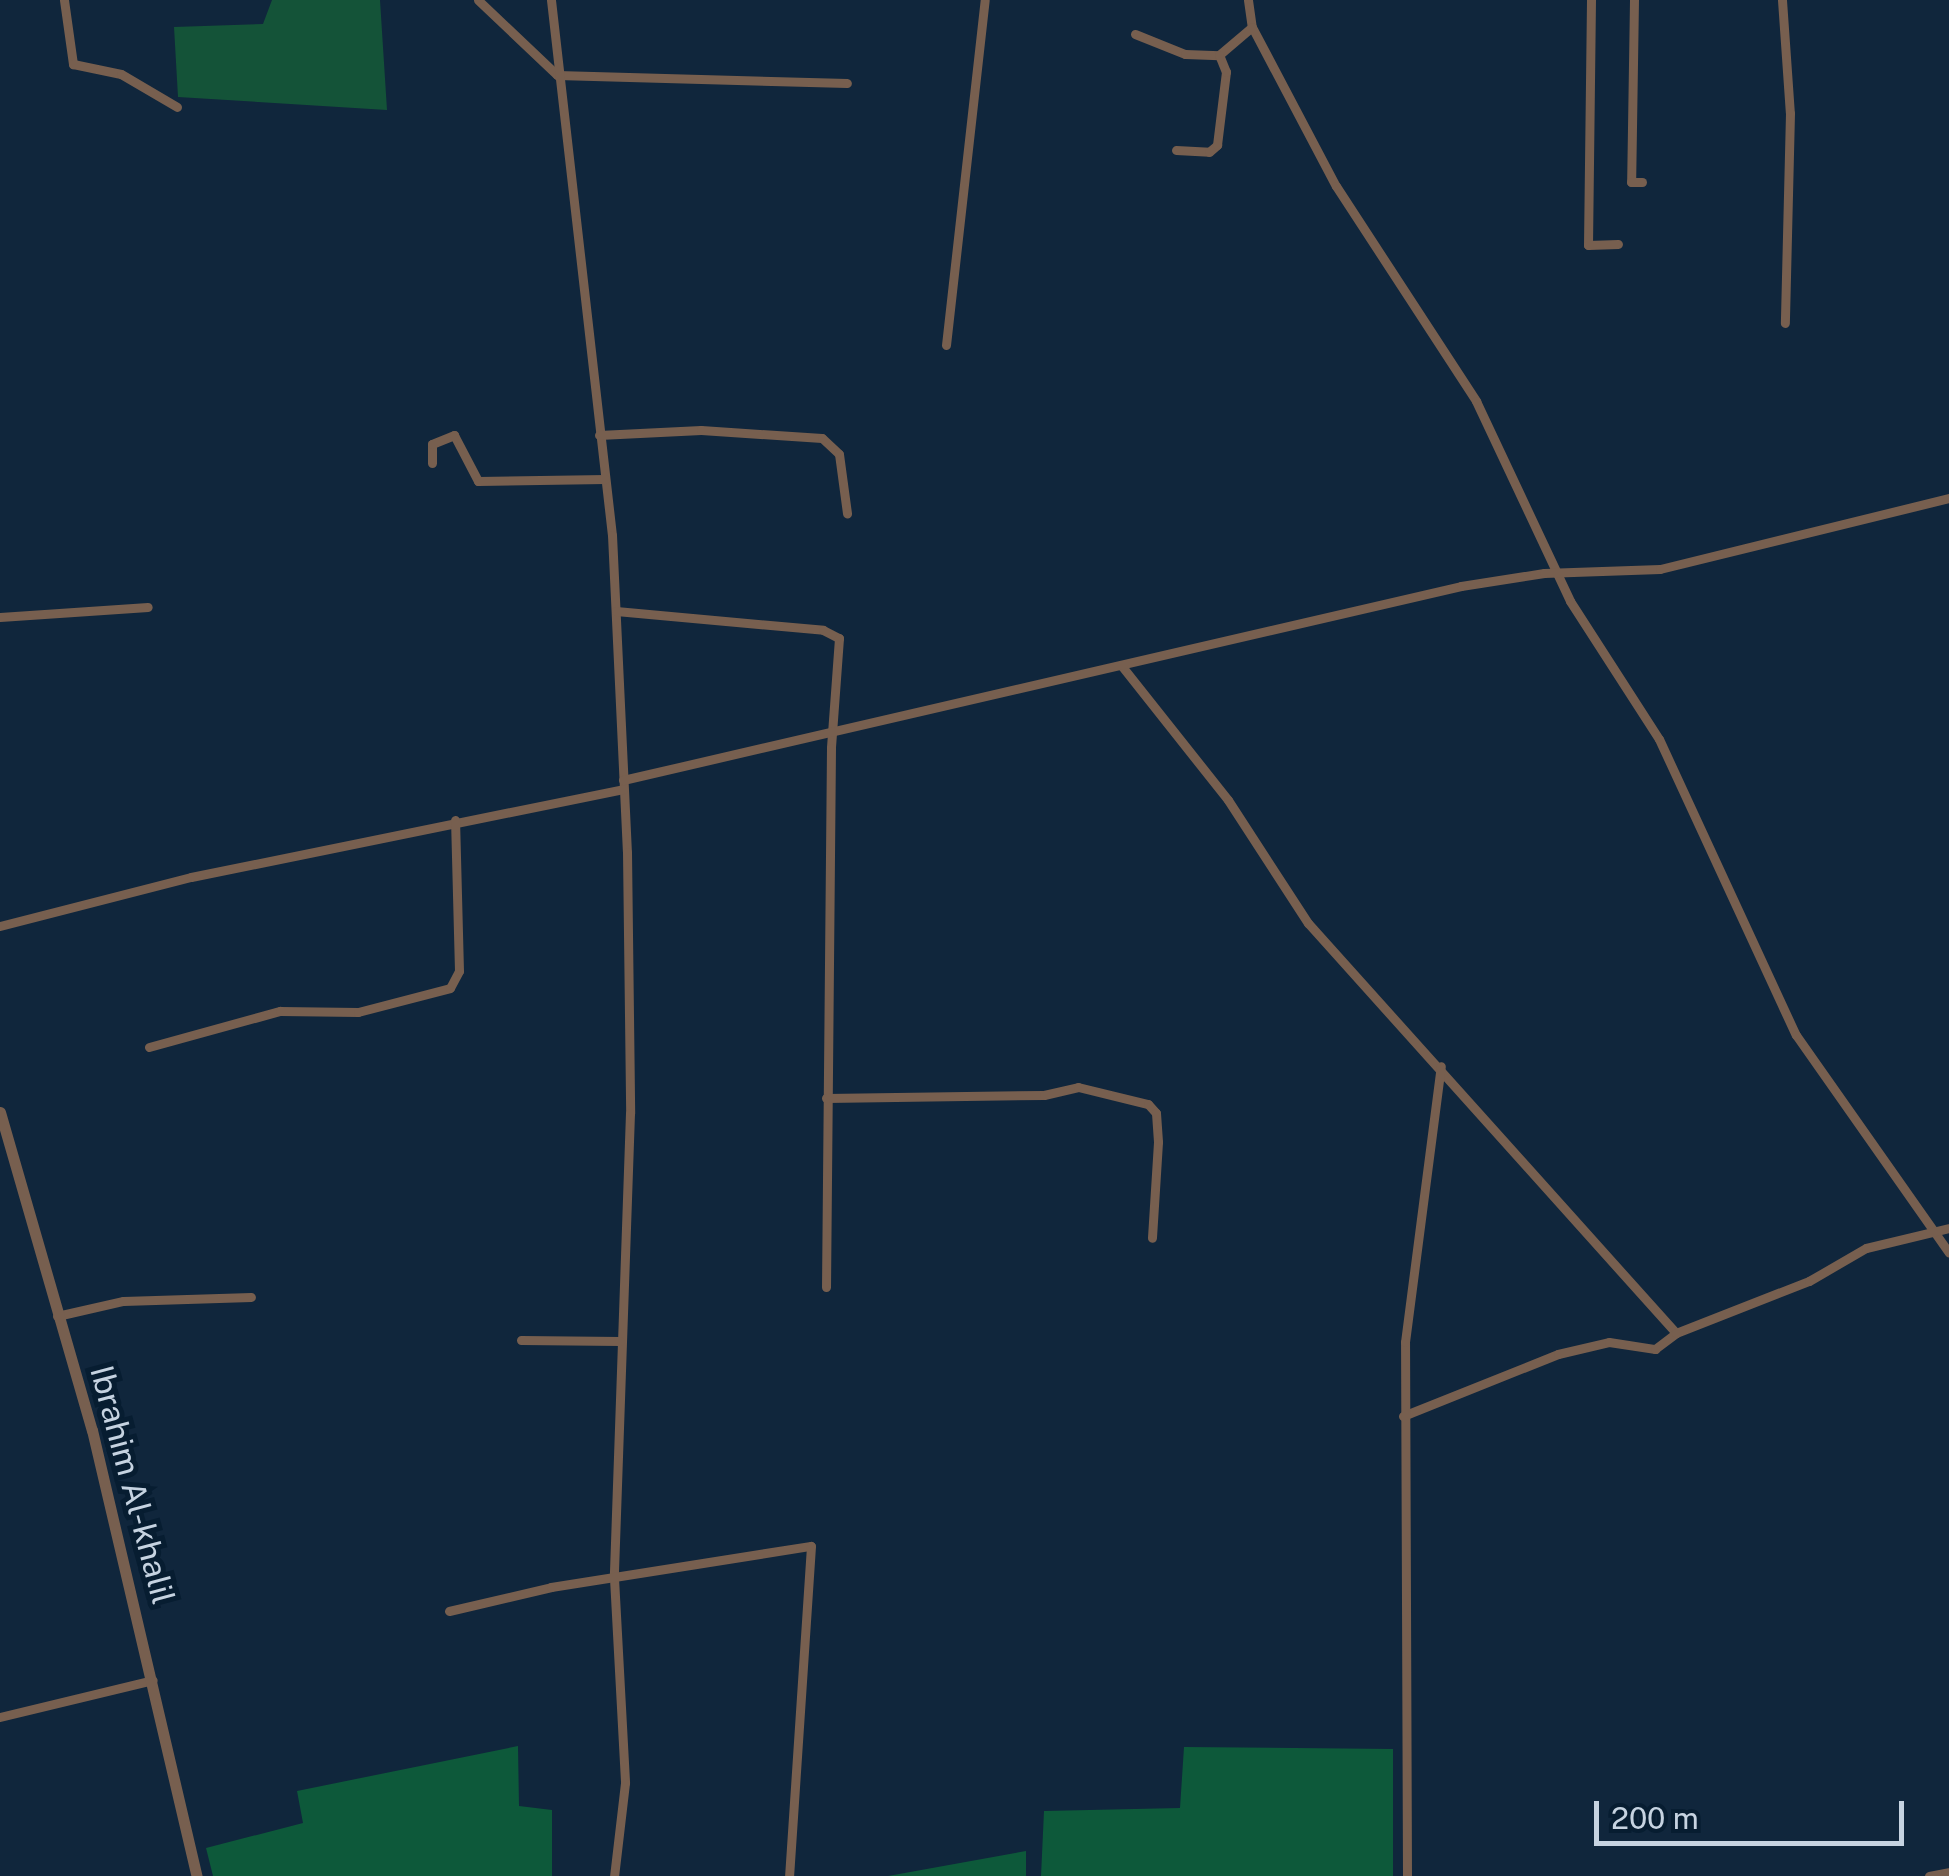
<!DOCTYPE html>
<style>
body{margin:0}
#map{position:relative;width:1949px;height:1876px;overflow:hidden;background:#10263c;font-family:"Public Sans",sans-serif}
div>[style]{position:absolute}
.green>*{inset:0;background:#145338}
.forest>*{inset:0;background:#0d593a}
.minor>*{height:9px;margin:-4.5px;padding:0 4.5px;transform-origin:4.5px;border-radius:4.5px;background:#775f4f}
.tertiary>*{height:11px;margin:-5.5px;padding:0 5.5px;transform-origin:5.5px;border-radius:5.5px;background:#775f4f}
span{translate:-50% -50%;white-space:nowrap;text-align:center;line-height:1.15;-webkit-text-stroke:10px #071d31;paint-order:stroke}
.street-label{font-size:32px;color:#c6d3e1}
.scale{position:absolute;left:1594px;top:1801px;width:310px;height:45px;box-sizing:border-box;border:5px solid #c6d3e1;border-top:0;padding-left:12px;font-size:30px;line-height:35px;white-space:nowrap;color:#c6d3e1;-webkit-text-stroke:8px #071d31;paint-order:stroke}
</style>
<div id="map">
<div class="green">
<div style="clip-path:polygon(272px 0,380px 0,387px 110px,178px 97px,174px 27px,263px 24px)"></div>
</div>
<div class="forest">
<div style="clip-path:polygon(518px 1746px,519px 1806px,552px 1810px,552px 1876px,213px 1876px,206px 1848px,303px 1823px,297px 1791px)"></div>
<div style="clip-path:polygon(1184px 1747px,1393px 1749px,1393px 1876px,1041px 1876px,1044px 1811px,1180px 1808px)"></div>
<div style="clip-path:polygon(1026px 1851px,1026px 1876px,888px 1876px)"></div>
</div>
<div class="minor">
<div style="left:64px;top:0;width:65px;rotate:82deg"></div>
<div style="left:73px;top:64px;width:49px;rotate:11.8deg"></div>
<div style="left:121px;top:74px;width:65px;rotate:30.5deg"></div>
<div style="left:478px;top:0;width:109px;rotate:43.5deg"></div>
<div style="left:557px;top:75px;width:290px;rotate:1.6deg"></div>
<div style="left:551px;top:0;width:538px;rotate:83.5deg"></div>
<div style="left:612px;top:535px;width:317px;rotate:87.3deg"></div>
<div style="left:627px;top:852px;width:261px;rotate:89.3deg"></div>
<div style="left:630px;top:1113px;width:465px;rotate:92deg"></div>
<div style="left:614px;top:1578px;width:205px;rotate:86.9deg"></div>
<div style="left:625px;top:1783px;width:94px;rotate:96.7deg"></div>
<div style="left:1248px;top:0;width:27px;rotate:82deg"></div>
<div style="left:1252px;top:27px;width:180px;rotate:62.2deg"></div>
<div style="left:1336px;top:186px;width:257px;rotate:56.9deg"></div>
<div style="left:1476px;top:401px;width:221px;rotate:64.8deg"></div>
<div style="left:1570px;top:601px;width:164px;rotate:57.2deg"></div>
<div style="left:1659px;top:739px;width:326px;rotate:65.2deg"></div>
<div style="left:1796px;top:1035px;width:266px;rotate:54.9deg"></div>
<div style="left:1591px;top:0;width:245px;rotate:90.7deg"></div>
<div style="left:1588px;top:245px;width:30px;rotate:-2deg"></div>
<div style="left:1634px;top:0;width:182px;rotate:90.9deg"></div>
<div style="left:1631px;top:182px;width:11px"></div>
<div style="left:1782px;top:0;width:113px;rotate:86deg"></div>
<div style="left:1790px;top:113px;width:210px;rotate:91.4deg"></div>
<div style="left:1135px;top:34px;width:54px;rotate:21.8deg"></div>
<div style="left:1185px;top:54px;width:34px;rotate:2deg"></div>
<div style="left:1219px;top:55px;width:43px;rotate:-40.3deg"></div>
<div style="left:1176px;top:150px;width:33px;rotate:3deg"></div>
<div style="left:1209px;top:152px;width:11px;rotate:-41deg"></div>
<div style="left:1217px;top:145px;width:74px;rotate:-83deg"></div>
<div style="left:1226px;top:72px;width:18px;rotate:-112deg"></div>
<div style="left:946px;top:345px;width:347px;rotate:-83.6deg"></div>
<div style="left:599px;top:435px;width:102px;rotate:-2.8deg"></div>
<div style="left:701px;top:430px;width:121px;rotate:3.8deg"></div>
<div style="left:822px;top:438px;width:23px;rotate:43deg"></div>
<div style="left:839px;top:454px;width:60px;rotate:82.3deg"></div>
<div style="left:432px;top:463px;width:19px;rotate:-90deg"></div>
<div style="left:432px;top:444px;width:24px;rotate:-22deg"></div>
<div style="left:454px;top:435px;width:52px;rotate:62.4deg"></div>
<div style="left:478px;top:481px;width:127px;rotate:-0.9deg"></div>
<div style="left:616px;top:611px;width:208px;rotate:5.2deg"></div>
<div style="left:823px;top:630px;width:18px;rotate:27deg"></div>
<div style="left:839px;top:638px;width:110px;rotate:94.2deg"></div>
<div style="left:831px;top:748px;width:539px;rotate:90.53deg"></div>
<div style="left:0;top:617px;width:148px;rotate:-3.9deg"></div>
<div style="left:1121px;top:665px;width:172px;rotate:51.6deg"></div>
<div style="left:1228px;top:800px;width:147px;rotate:57deg"></div>
<div style="left:1308px;top:923px;width:551px;rotate:48.09deg"></div>
<div style="left:623px;top:780px;width:860px;rotate:-13.03deg"></div>
<div style="left:1461px;top:586px;width:84px;rotate:-8.9deg"></div>
<div style="left:1544px;top:573px;width:116px;rotate:-2deg"></div>
<div style="left:1660px;top:569px;width:298px;rotate:-13.8deg"></div>
<div style="left:0;top:926px;width:197px;rotate:-14.4deg"></div>
<div style="left:191px;top:877px;width:441px;rotate:-11.5deg"></div>
<div style="left:149px;top:1047px;width:136px;rotate:-15.4deg"></div>
<div style="left:280px;top:1011px;width:78px;rotate:0.7deg"></div>
<div style="left:358px;top:1012px;width:95px;rotate:-14.6deg"></div>
<div style="left:450px;top:988px;width:19px;rotate:-62deg"></div>
<div style="left:459px;top:971px;width:151px;rotate:-91.5deg"></div>
<div style="left:826px;top:1098px;width:218px;rotate:-0.8deg"></div>
<div style="left:1044px;top:1095px;width:35px;rotate:-13deg"></div>
<div style="left:1078px;top:1087px;width:72px;rotate:13.7deg"></div>
<div style="left:1148px;top:1104px;width:12px;rotate:48deg"></div>
<div style="left:1156px;top:1113px;width:29px;rotate:86deg"></div>
<div style="left:1158px;top:1142px;width:96px;rotate:93.6deg"></div>
<div style="left:57px;top:1316px;width:68px;rotate:-12.8deg"></div>
<div style="left:123px;top:1301px;width:128px;rotate:-1.8deg"></div>
<div style="left:521px;top:1340px;width:99px;rotate:0.6deg"></div>
<div style="left:1403px;top:1416px;width:167px;rotate:-21.8deg"></div>
<div style="left:1558px;top:1354px;width:52px;rotate:-13.2deg"></div>
<div style="left:1609px;top:1342px;width:47px;rotate:8.7deg"></div>
<div style="left:1655px;top:1349px;width:26px;rotate:-37deg"></div>
<div style="left:1676px;top:1333px;width:143px;rotate:-21.4deg"></div>
<div style="left:1809px;top:1281px;width:66px;rotate:-30.1deg"></div>
<div style="left:1866px;top:1248px;width:85px;rotate:-13.5deg"></div>
<div style="left:449px;top:1611px;width:105px;rotate:-13.2deg"></div>
<div style="left:551px;top:1587px;width:263px;rotate:-9deg"></div>
<div style="left:811px;top:1546px;width:331px;rotate:93.8deg"></div>
<div style="left:0;top:1717px;width:157px;rotate:-13.6deg"></div>
<div style="left:1407px;top:1876px;width:534px;rotate:-90.21deg"></div>
<div style="left:1405px;top:1342px;width:278px;rotate:-82.6deg"></div>
<div style="left:1929px;top:1876px;width:20px;rotate:-11deg"></div>
</div>
<div class="tertiary">
<div style="left:0;top:1112px;width:331px;rotate:73.9deg"></div>
<div style="left:92px;top:1430px;width:458px;rotate:76.8deg"></div>
</div>
<div class="street-label">
<span style="left:132px;top:1485px;rotate:75deg">Ibrahim Al-khalil</span>
</div>
<div class="scale">200 m</div>
</div>
